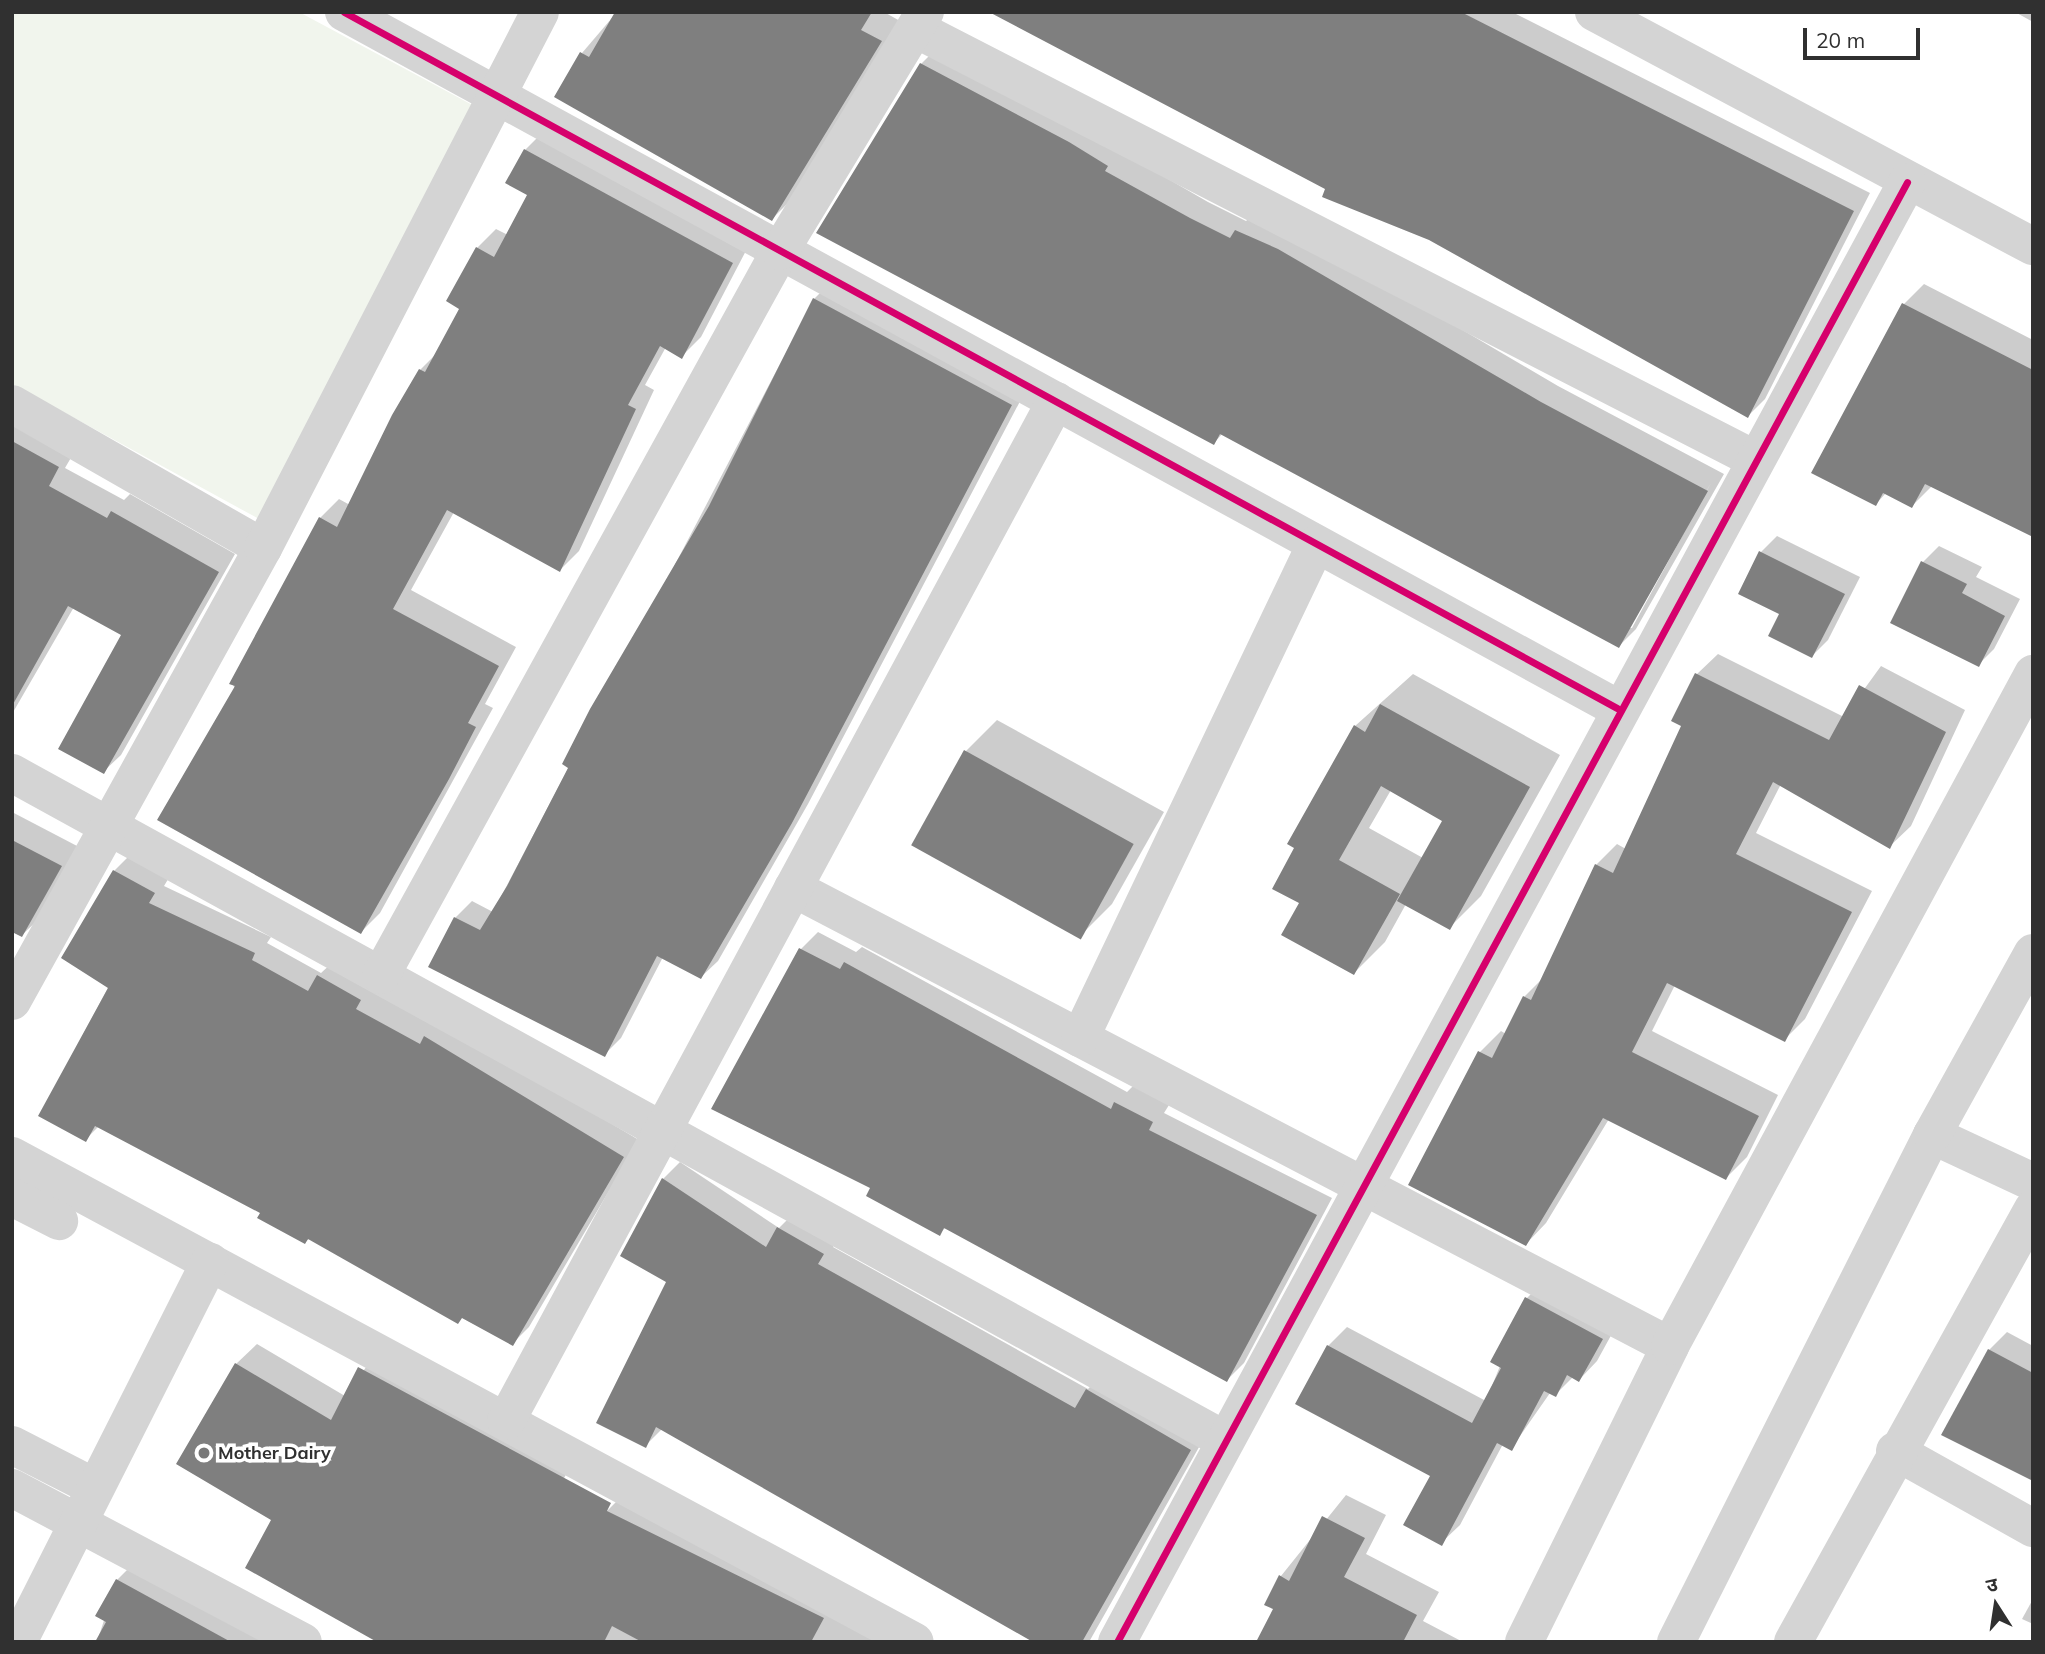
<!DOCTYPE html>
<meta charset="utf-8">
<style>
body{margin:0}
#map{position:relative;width:2045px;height:1654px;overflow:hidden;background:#fff;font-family:Mulish,"Noto Sans Devanagari",sans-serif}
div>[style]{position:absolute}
.green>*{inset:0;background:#f1f5ed}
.shadow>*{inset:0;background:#0003}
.building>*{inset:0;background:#7f7f7f;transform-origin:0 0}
.minor>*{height:38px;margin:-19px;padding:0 19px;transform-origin:19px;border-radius:19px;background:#d4d4d4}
.cycleway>*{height:7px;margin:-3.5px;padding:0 3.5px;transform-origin:3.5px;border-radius:3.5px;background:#d6006c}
.dots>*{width:19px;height:19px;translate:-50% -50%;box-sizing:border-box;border:4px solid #fff;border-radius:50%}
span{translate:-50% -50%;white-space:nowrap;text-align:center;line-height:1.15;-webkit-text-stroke:7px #fff;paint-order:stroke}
.poi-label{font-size:18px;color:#303030;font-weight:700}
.left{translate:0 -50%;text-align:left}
.frame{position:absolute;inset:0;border:14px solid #303030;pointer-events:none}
.north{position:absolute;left:1961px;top:1570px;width:70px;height:70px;-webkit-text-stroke:5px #fff;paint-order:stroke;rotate:348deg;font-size:19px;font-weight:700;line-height:28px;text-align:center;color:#303030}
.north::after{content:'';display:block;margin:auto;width:24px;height:32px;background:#303030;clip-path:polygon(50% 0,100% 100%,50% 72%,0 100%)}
.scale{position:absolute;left:1803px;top:28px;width:117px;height:32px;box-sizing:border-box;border:4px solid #303030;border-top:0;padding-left:9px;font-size:21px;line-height:24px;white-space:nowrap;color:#303030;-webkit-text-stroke:5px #fff;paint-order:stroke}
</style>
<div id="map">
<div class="green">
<div style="clip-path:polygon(12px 12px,299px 12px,478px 108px,259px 519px,12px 384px)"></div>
</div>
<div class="shadow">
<div style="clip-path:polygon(617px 12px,884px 12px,900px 21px,792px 199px,772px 219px,582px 53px)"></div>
<div style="clip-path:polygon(993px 12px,1512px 12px,1870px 193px,1765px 399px,1748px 416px,1430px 239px)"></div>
<div style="clip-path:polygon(2015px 12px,2033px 12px,2033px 22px)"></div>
<div style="clip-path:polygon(evenodd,939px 46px,1208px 202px,1246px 221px,1254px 214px,1296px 232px,1558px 386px,1724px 474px,1636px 629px,1619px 646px,1223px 433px,1214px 443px,819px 232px,921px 64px,939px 46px,1711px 483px,1632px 628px,1628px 628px,1711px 483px)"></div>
<div style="clip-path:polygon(544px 131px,750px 243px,701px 337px,682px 356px,666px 347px,645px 385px,654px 390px,579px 551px,560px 570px,454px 512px,411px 590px,516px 647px,485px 704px,493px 708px,380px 913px,361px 932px,232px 683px,320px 518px,339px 499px,350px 505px,420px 370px,437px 353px,462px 308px,477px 248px,496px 229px,508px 235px,530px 194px,525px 150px)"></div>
<div style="clip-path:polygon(831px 282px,1027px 388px,808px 804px,718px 961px,701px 977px,663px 957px,621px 1038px,604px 1055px,455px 918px,472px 901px,493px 912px,814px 299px)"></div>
<div style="clip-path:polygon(1924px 284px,2033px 340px,2033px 535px,1932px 486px,1912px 506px,1886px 493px,1876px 504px,1904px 304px)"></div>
<div style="clip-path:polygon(12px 418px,76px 449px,65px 468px,124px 500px,130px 494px,235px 554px,121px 755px,103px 772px,123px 634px,74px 607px,12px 714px)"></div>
<div style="clip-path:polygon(1777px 536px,1860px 577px,1828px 640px,1812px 656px,1781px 614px,1761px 552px)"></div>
<div style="clip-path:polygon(1939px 546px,1982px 567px,1976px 577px,2020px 599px,1994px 649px,1978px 665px,1892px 622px,1923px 562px)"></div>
<div style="clip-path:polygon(1718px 654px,1844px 717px,1881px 666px,1965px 710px,1911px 826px,1890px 846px,1781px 784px,1756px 833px,1872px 891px,1805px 1019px,1784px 1040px,1675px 985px,1652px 1031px,1778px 1095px,1747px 1157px,1726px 1178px,1609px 1119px,1546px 1223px,1526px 1244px,1480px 1052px,1501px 1031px,1506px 1034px,1524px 997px,1543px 978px,1596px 865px,1617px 844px,1626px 849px,1683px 726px,1697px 674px)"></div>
<div style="clip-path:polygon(evenodd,1413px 674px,1560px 755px,1481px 896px,1449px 928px,1406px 904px,1385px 942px,1354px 973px,1301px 902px,1355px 726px,1413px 674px,1391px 790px,1444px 820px,1423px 858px,1369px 828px,1391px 790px)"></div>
<div style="clip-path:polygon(997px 720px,1164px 812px,1112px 904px,1080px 936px,966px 751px)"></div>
<div style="clip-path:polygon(12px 812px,79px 847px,41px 917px,22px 935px,12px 931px)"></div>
<div style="clip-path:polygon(131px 854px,170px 876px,164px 886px,271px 937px,267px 943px,321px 973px,335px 960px,639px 1140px,529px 1327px,512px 1344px,310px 1238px,305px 1242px,262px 1212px,99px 1126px,85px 1140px,40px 1115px,110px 984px,114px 871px)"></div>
<div style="clip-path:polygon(818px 932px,856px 952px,862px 947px,1127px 1092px,1133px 1086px,1169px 1105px,1164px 1113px,1332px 1198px,1244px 1363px,1227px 1380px,946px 1227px,939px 1234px,873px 1187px,801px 949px)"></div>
<div style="clip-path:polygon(680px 1162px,779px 1228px,795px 1212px,839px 1237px,833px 1247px,1088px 1389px,1104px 1373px,1207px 1433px,1089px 1642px,1034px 1642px,662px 1429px,645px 1446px,668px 1282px,663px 1179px)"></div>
<div style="clip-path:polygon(1546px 1279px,1620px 1319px,1597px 1361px,1579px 1380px,1573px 1377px,1555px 1395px,1550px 1393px,1511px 1449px,1503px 1444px,1460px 1525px,1441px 1543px,1432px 1475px,1328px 1346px,1347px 1327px,1486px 1401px,1527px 1298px)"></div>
<div style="clip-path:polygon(2007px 1332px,2033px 1346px,2033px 1480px,1989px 1350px)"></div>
<div style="clip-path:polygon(257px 1344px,345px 1396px,380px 1348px,577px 1454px,476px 1642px,274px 1519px,236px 1364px)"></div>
<div style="clip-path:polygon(623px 1495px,898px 1642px,537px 1642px,607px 1511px)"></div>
<div style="clip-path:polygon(1346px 1495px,1386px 1515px,1366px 1554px,1439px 1592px,1423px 1621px,1463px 1642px,1258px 1642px,1275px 1608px,1281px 1576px)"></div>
<div style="clip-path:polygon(136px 1561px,282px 1642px,97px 1642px,117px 1580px)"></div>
<div style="clip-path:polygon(2033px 1599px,2033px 1624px,2022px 1619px)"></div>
</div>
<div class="building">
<div style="clip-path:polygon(615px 12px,872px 12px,861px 30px,882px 41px,772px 221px,554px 97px,580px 52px,589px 57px)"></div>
<div style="clip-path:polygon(989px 12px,1461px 12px,1854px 211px,1748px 418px,1429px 240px,1322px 197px,1325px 189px)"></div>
<div style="clip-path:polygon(920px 63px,1069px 142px,1108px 166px,1105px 171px,1190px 218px,1230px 238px,1235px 230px,1278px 249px,1541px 402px,1708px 491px,1619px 648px,1220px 434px,1214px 445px,816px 233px)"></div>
<div style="clip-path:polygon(524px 149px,733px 263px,682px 359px,660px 346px,628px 405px,636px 409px,560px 572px,447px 510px,393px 609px,499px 666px,468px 723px,476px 727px,449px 779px,361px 934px,157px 820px,235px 686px,229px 684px,319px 517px,337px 527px,392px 415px,419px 369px,425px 372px,459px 309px,446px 301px,476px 247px,494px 257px,527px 195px,505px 183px)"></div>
<div style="clip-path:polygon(813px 298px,1012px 405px,792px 823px,701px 979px,657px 956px,605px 1057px,428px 967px,454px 917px,480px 930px,507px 886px,568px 768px,562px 764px,590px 709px,709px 506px)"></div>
<div style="clip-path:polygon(1902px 303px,2033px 370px,2033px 537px,1925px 484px,1912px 508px,1883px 493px,1876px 506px,1811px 473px)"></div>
<div style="clip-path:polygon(12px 441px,59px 467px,49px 486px,107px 518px,111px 511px,219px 572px,104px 774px,58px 749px,121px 635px,68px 606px,12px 706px)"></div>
<div style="clip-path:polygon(1759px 551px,1845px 594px,1812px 658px,1768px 636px,1779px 614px,1738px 594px)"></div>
<div style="clip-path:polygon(1921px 561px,1967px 584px,1962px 593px,2005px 616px,1979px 667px,1890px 623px)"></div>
<div style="clip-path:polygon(1695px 673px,1829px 740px,1859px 685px,1946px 732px,1890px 849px,1773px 782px,1736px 854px,1852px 912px,1785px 1042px,1667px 983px,1632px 1052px,1759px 1116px,1726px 1180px,1603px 1118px,1526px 1246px,1408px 1185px,1478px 1051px,1492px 1058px,1523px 996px,1531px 1000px,1595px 864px,1613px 873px,1681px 726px,1671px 721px)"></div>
<div style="clip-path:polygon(1380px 704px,1530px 787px,1450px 930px,1397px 901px,1442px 821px,1381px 786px,1339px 860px,1400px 894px,1354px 975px,1281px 935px,1299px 903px,1272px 889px,1294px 848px,1287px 844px,1354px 725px,1365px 732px)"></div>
<div style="left:964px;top:750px;width:194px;height:109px;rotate:29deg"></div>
<div style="clip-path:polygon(12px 840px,62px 866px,22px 937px,12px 932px)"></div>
<div style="clip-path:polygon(113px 870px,155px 893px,149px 903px,255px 953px,252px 960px,308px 991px,317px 975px,361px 1000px,356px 1009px,420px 1044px,424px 1036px,624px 1157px,513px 1346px,462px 1318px,458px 1324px,308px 1239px,305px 1244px,257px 1218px,260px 1213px,95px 1126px,86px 1142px,38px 1116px,108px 988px,61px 958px)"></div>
<div style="clip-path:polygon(799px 948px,840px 969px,844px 962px,1111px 1109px,1114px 1102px,1153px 1122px,1149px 1130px,1317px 1215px,1227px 1382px,944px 1228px,940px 1236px,866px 1196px,870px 1188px,711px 1109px)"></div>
<div style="clip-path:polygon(662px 1178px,766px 1247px,777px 1227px,824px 1254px,818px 1264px,1075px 1408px,1086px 1389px,1191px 1450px,1082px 1642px,1033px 1642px,656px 1427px,646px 1448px,596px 1423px,666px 1282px,620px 1256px)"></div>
<div style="clip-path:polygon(1525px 1297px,1603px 1339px,1579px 1382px,1567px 1375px,1556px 1397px,1544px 1391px,1512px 1451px,1497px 1443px,1442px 1546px,1403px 1525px,1430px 1476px,1295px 1404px,1327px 1345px,1472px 1423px,1501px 1368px,1490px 1362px)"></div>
<div style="clip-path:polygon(1988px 1349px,2033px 1373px,2033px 1481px,1941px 1435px)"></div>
<div style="clip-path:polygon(235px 1363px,331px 1420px,358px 1367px,611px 1503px,607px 1511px,824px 1618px,811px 1642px,642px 1642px,612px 1626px,604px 1642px,377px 1642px,245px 1568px,271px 1520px,176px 1464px)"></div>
<div style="clip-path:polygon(1322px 1516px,1365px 1538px,1344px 1577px,1417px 1615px,1403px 1642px,1256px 1642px,1273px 1609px,1264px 1605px,1279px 1575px,1289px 1581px)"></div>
<div style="clip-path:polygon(116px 1579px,231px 1642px,95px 1642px,106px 1622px,95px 1616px)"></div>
</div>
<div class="minor">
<div style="left:344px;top:12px;width:1451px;rotate:28.67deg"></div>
<div style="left:1594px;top:12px;width:497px;rotate:28.1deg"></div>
<div style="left:916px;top:29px;width:944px;rotate:27.16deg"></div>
<div style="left:12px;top:404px;width:289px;rotate:29.8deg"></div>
<div style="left:12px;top:773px;width:1382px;rotate:28.81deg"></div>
<div style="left:793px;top:888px;width:989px;rotate:27.58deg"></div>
<div style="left:381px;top:975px;width:827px;rotate:-61.14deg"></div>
<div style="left:780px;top:251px;width:280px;rotate:-58.8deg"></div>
<div style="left:12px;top:1001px;width:518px;rotate:-61.01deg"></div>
<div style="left:263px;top:548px;width:603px;rotate:-62.67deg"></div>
<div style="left:1080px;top:1038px;width:547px;rotate:-64.46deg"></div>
<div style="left:1932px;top:1135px;width:111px;rotate:25deg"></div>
<div style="left:12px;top:1156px;width:1025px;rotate:28.29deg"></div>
<div style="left:12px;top:1197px;width:53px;rotate:27.1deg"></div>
<div style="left:506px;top:1421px;width:1159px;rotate:-61.67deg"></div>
<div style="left:12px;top:1445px;width:92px;rotate:27.1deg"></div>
<div style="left:1895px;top:1451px;width:158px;rotate:29.2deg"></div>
<div style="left:12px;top:1488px;width:329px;rotate:27.9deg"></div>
<div style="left:18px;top:1642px;width:426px;rotate:-63.2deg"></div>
<div style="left:1117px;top:1642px;width:1660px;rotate:-61.58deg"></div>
<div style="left:1524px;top:1642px;width:330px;rotate:-63.7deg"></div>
<div style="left:1670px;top:1346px;width:764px;rotate:-61.62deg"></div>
<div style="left:1676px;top:1642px;width:568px;rotate:-63.21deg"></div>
<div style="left:1932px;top:1135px;width:208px;rotate:-61deg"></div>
<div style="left:1793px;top:1642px;width:495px;rotate:-61deg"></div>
</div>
<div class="cycleway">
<div style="left:344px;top:12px;width:1451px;rotate:28.67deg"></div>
<div style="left:1117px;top:1642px;width:1660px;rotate:-61.58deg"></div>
</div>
<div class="dots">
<div style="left:204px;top:1453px;background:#787878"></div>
</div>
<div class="poi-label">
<span class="left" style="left:218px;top:1453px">Mother Dairy</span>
</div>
<div class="frame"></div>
<div class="north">उ</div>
<div class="scale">20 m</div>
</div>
